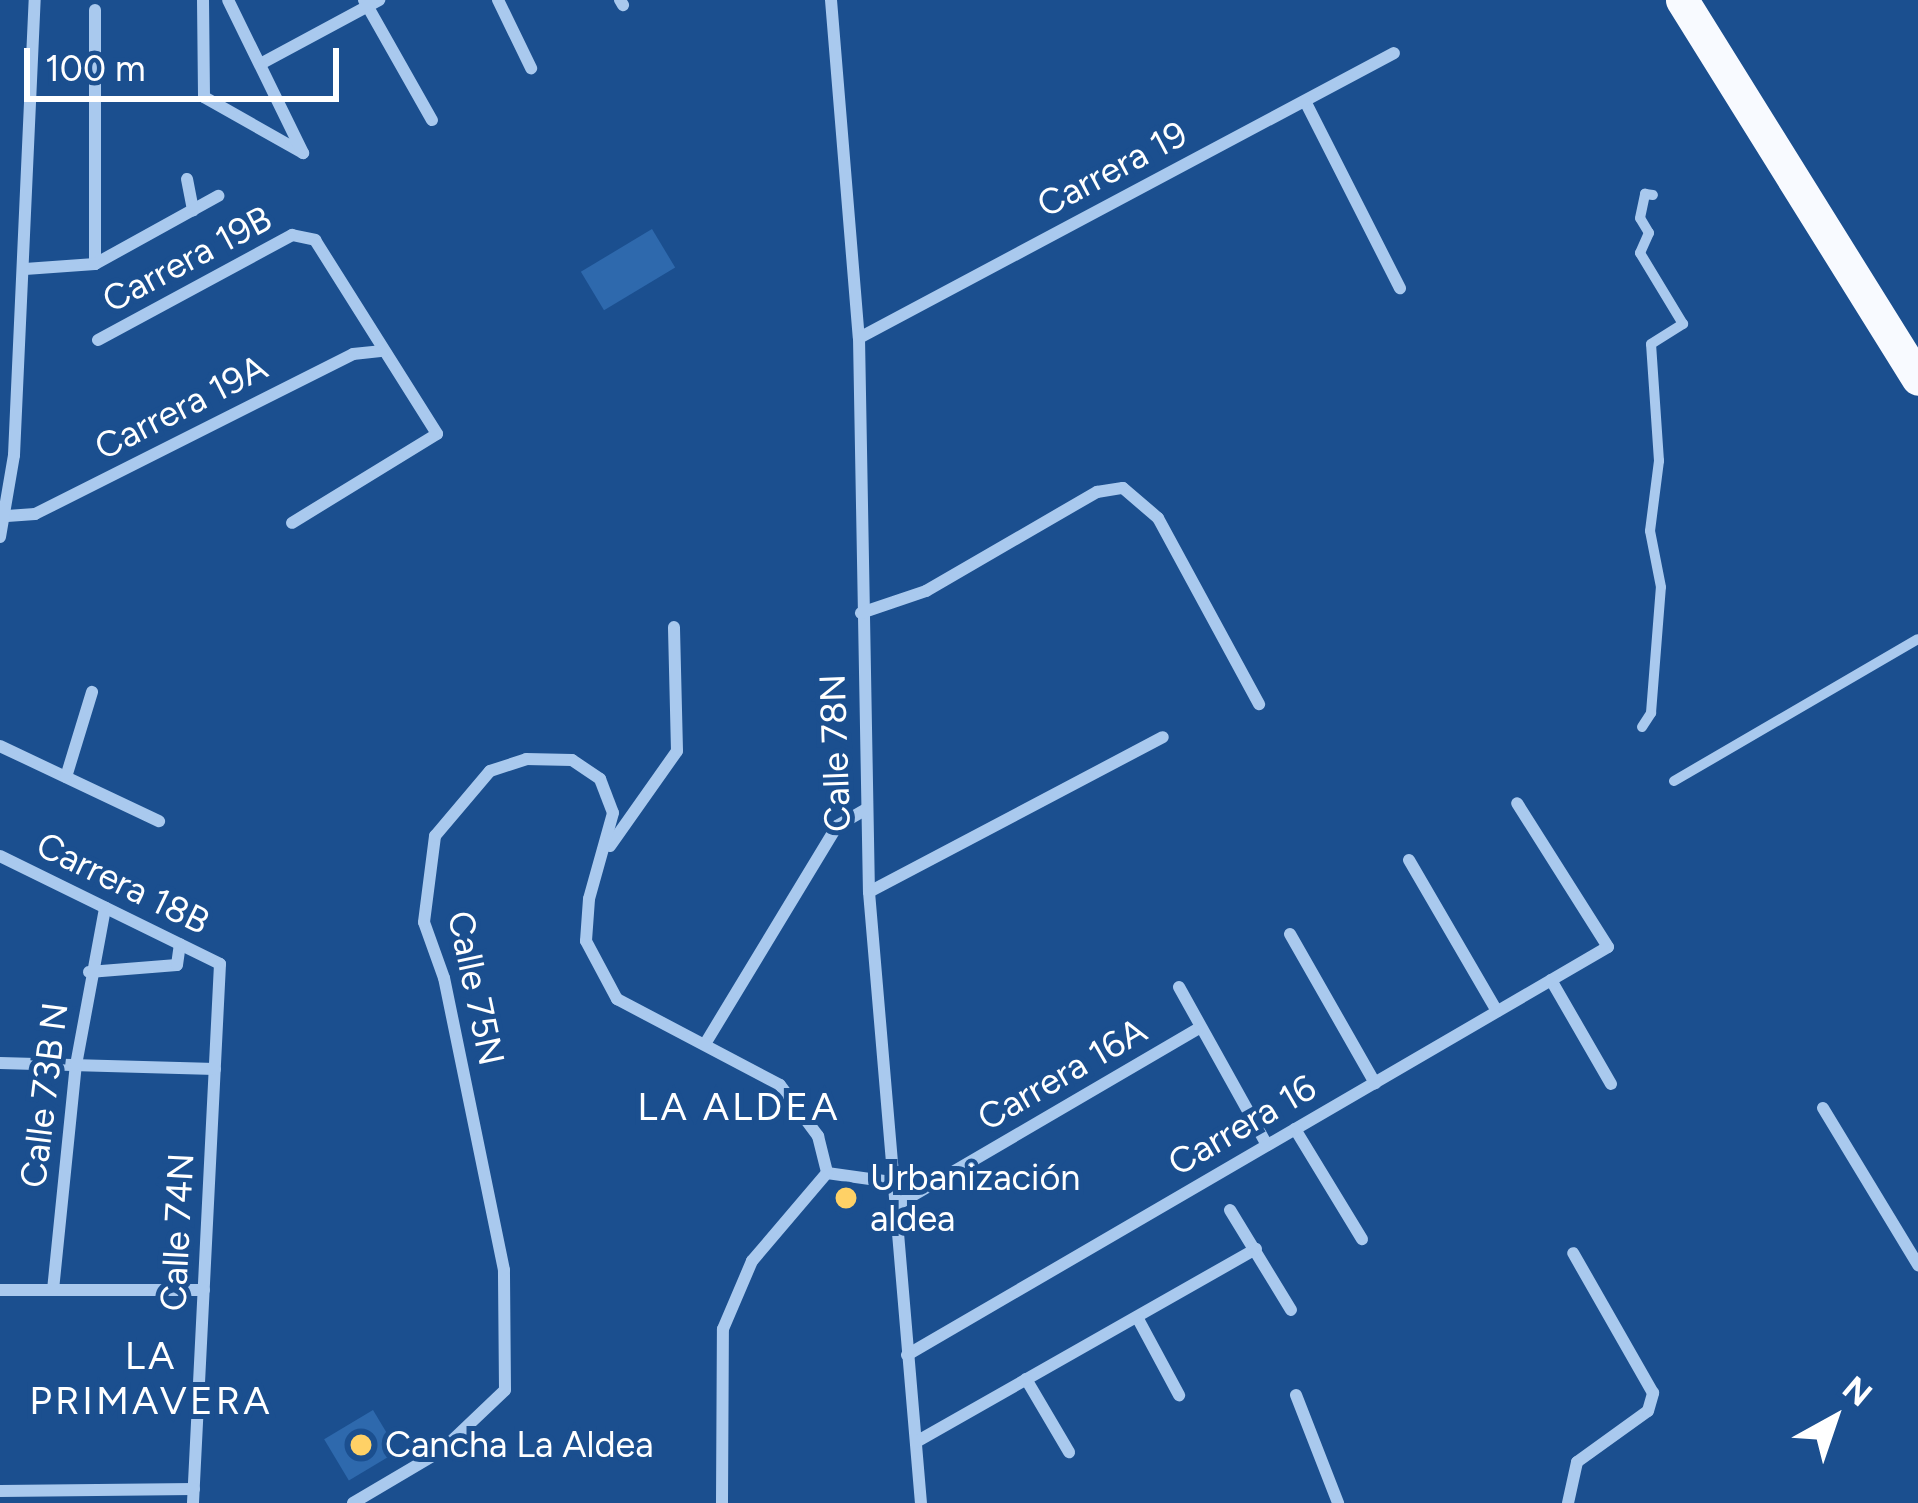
<!DOCTYPE html>
<meta charset="utf-8">
<style>
body{margin:0}
#map{position:relative;width:1918px;height:1503px;overflow:hidden;background:#1b4f8f;font-family:Figtree,sans-serif}
div>[style]{position:absolute}
.green>*{inset:0;background:#2e69ad;transform-origin:0 0}
.pedestrian>*{height:10px;margin:-5px;padding:0 5px;transform-origin:5px;border-radius:5px;background:#a9c9ee}
.minor>*{height:12px;margin:-6px;padding:0 6px;transform-origin:6px;border-radius:6px;background:#a9c9ee}
.trunk>*{height:33px;margin:-16.5px;padding:0 16.5px;transform-origin:16.5px;border-radius:16.5px;background:#f8faff}
.dots>*{width:33px;height:33px;translate:-50% -50%;box-sizing:border-box;border:6px solid #1b4f8f;border-radius:50%}
span{translate:-50% -50%;white-space:nowrap;text-align:center;line-height:1.15;-webkit-text-stroke:10px #1b4f8f;paint-order:stroke}
.street-label{font-size:36px;color:#fff}
.poi-label{font-size:36px;color:#fff}
.left{translate:0 -50%;text-align:left}
.neighbourhood-label{font-size:39px;color:#fff;letter-spacing:3px}
.north{position:absolute;left:1774px;top:1359px;width:120px;height:120px;-webkit-text-stroke:9px #1b4f8f;paint-order:stroke;rotate:40deg;font-size:33px;font-weight:700;line-height:48px;text-align:center;color:#fff}
.north::after{content:'';display:block;margin:auto;width:42px;height:54px;background:#fff;clip-path:polygon(50% 0,100% 100%,50% 72%,0 100%)}
.scale{position:absolute;left:24px;top:48px;width:315px;height:54px;box-sizing:border-box;border:6px solid #fff;border-top:0;padding-left:15px;font-size:36px;line-height:42px;white-space:nowrap;color:#fff;-webkit-text-stroke:9px #1b4f8f;paint-order:stroke}
</style>
<div id="map">
<div class="green">
<div style="left:652px;top:229px;width:45px;height:83px;rotate:59deg"></div>
<div style="left:373px;top:1410px;width:48px;height:57px;rotate:59deg"></div>
</div>
<div class="pedestrian">
<div style="left:1642px;top:727px;width:17px;rotate:-57deg"></div>
<div style="left:1651px;top:713px;width:126px;rotate:-85.5deg"></div>
<div style="left:1661px;top:587px;width:57px;rotate:-101.1deg"></div>
<div style="left:1650px;top:531px;width:71px;rotate:-82.7deg"></div>
<div style="left:1659px;top:461px;width:117px;rotate:-93.9deg"></div>
<div style="left:1651px;top:344px;width:38px;rotate:-32deg"></div>
<div style="left:1683px;top:324px;width:83px;rotate:-121.2deg"></div>
<div style="left:1640px;top:253px;width:22px;rotate:-66deg"></div>
<div style="left:1649px;top:233px;width:17px;rotate:-121deg"></div>
<div style="left:1640px;top:218px;width:25px;rotate:-78deg"></div>
<div style="left:1645px;top:194px;width:8px;rotate:7deg"></div>
<div style="left:1674px;top:781px;width:282px;rotate:-30.2deg"></div>
</div>
<div class="minor">
<div style="left:203px;top:0;width:97px;rotate:89.4deg"></div>
<div style="left:204px;top:97px;width:114px;rotate:29.5deg"></div>
<div style="left:303px;top:153px;width:170px;rotate:-116.1deg"></div>
<div style="left:364px;top:0;width:138px;rotate:60.5deg"></div>
<div style="left:498px;top:0;width:76px;rotate:64.1deg"></div>
<div style="left:620px;top:0;width:6px;rotate:59deg"></div>
<div style="left:831px;top:0;width:339px;rotate:85.3deg"></div>
<div style="left:859px;top:338px;width:554px;rotate:88.97deg"></div>
<div style="left:869px;top:892px;width:613px;rotate:85.14deg"></div>
<div style="left:95px;top:10px;width:254px;rotate:90deg"></div>
<div style="left:264px;top:62px;width:131px;rotate:-28.3deg"></div>
<div style="left:1305px;top:101px;width:210px;rotate:63.1deg"></div>
<div style="left:187px;top:179px;width:32px;rotate:79deg"></div>
<div style="left:25px;top:269px;width:70px;rotate:-4.1deg"></div>
<div style="left:95px;top:264px;width:141px;rotate:-28.9deg"></div>
<div style="left:859px;top:338px;width:606px;rotate:-28.04deg"></div>
<div style="left:98px;top:340px;width:221px;rotate:-28.4deg"></div>
<div style="left:292px;top:235px;width:24px;rotate:12deg"></div>
<div style="left:315px;top:240px;width:229px;rotate:57.8deg"></div>
<div style="left:437px;top:434px;width:170px;rotate:148.5deg"></div>
<div style="left:7px;top:516px;width:28px;rotate:-4deg"></div>
<div style="left:35px;top:514px;width:356px;rotate:-26.7deg"></div>
<div style="left:353px;top:354px;width:30px;rotate:-6deg"></div>
<div style="left:0;top:537px;width:83px;rotate:-80.3deg"></div>
<div style="left:14px;top:455px;width:455px;rotate:-87.4deg"></div>
<div style="left:861px;top:613px;width:69px;rotate:-18.7deg"></div>
<div style="left:926px;top:591px;width:198px;rotate:-30.1deg"></div>
<div style="left:1097px;top:492px;width:26px;rotate:-9deg"></div>
<div style="left:1123px;top:488px;width:46px;rotate:40.6deg"></div>
<div style="left:1158px;top:518px;width:212px;rotate:61.5deg"></div>
<div style="left:0;top:746px;width:176px;rotate:25.3deg"></div>
<div style="left:66px;top:777px;width:89px;rotate:-73deg"></div>
<div style="left:610px;top:846px;width:116px;rotate:-54.8deg"></div>
<div style="left:677px;top:751px;width:124px;rotate:-91.4deg"></div>
<div style="left:0;top:856px;width:245px;rotate:26.1deg"></div>
<div style="left:220px;top:964px;width:540px;rotate:92.87deg"></div>
<div style="left:1409px;top:860px;width:175px;rotate:59.8deg"></div>
<div style="left:869px;top:892px;width:332px;rotate:-27.8deg"></div>
<div style="left:1290px;top:934px;width:172px;rotate:60.3deg"></div>
<div style="left:89px;top:972px;width:88px;rotate:-4.5deg"></div>
<div style="left:177px;top:965px;width:21px;rotate:-82deg"></div>
<div style="left:1551px;top:980px;width:120px;rotate:60deg"></div>
<div style="left:1179px;top:987px;width:181px;rotate:60.9deg"></div>
<div style="left:705px;top:1044px;width:255px;rotate:-58.8deg"></div>
<div style="left:837px;top:826px;width:34px;rotate:-30deg"></div>
<div style="left:0;top:1063px;width:215px;rotate:1.6deg"></div>
<div style="left:1823px;top:1108px;width:184px;rotate:58.8deg"></div>
<div style="left:1295px;top:1129px;width:129px;rotate:58.7deg"></div>
<div style="left:893px;top:1207px;width:353px;rotate:-30.3deg"></div>
<div style="left:1230px;top:1210px;width:117px;rotate:58.6deg"></div>
<div style="left:0;top:1290px;width:204px"></div>
<div style="left:53px;top:1290px;width:226px;rotate:-84.2deg"></div>
<div style="left:76px;top:1065px;width:160px;rotate:-79.5deg"></div>
<div style="left:1137px;top:1317px;width:89px;rotate:61.7deg"></div>
<div style="left:907px;top:1355px;width:811px;rotate:-30.2deg"></div>
<div style="left:1608px;top:947px;width:170px;rotate:-122.3deg"></div>
<div style="left:1026px;top:1379px;width:85px;rotate:59.5deg"></div>
<div style="left:1296px;top:1395px;width:116px;rotate:68.7deg"></div>
<div style="left:916px;top:1442px;width:391px;rotate:-29.6deg"></div>
<div style="left:0;top:1491px;width:194px;rotate:-0.6deg"></div>
<div style="left:353px;top:1503px;width:102px;rotate:-30.6deg"></div>
<div style="left:441px;top:1451px;width:88px;rotate:-43.6deg"></div>
<div style="left:505px;top:1390px;width:120px;rotate:-90.5deg"></div>
<div style="left:504px;top:1270px;width:298px;rotate:-101.6deg"></div>
<div style="left:444px;top:978px;width:59px;rotate:-109.7deg"></div>
<div style="left:424px;top:922px;width:87px;rotate:-82.7deg"></div>
<div style="left:435px;top:836px;width:85px;rotate:-49.8deg"></div>
<div style="left:490px;top:771px;width:38px;rotate:-18deg"></div>
<div style="left:526px;top:759px;width:46px;rotate:1.2deg"></div>
<div style="left:572px;top:760px;width:34px;rotate:34deg"></div>
<div style="left:600px;top:779px;width:36px;rotate:69deg"></div>
<div style="left:613px;top:813px;width:89px;rotate:105.6deg"></div>
<div style="left:589px;top:899px;width:42px;rotate:94.1deg"></div>
<div style="left:586px;top:941px;width:66px;rotate:61.9deg"></div>
<div style="left:617px;top:999px;width:184px;rotate:27.8deg"></div>
<div style="left:780px;top:1085px;width:64px;rotate:53.3deg"></div>
<div style="left:818px;top:1136px;width:38px;rotate:76deg"></div>
<div style="left:827px;top:1173px;width:65px;rotate:8deg"></div>
<div style="left:722px;top:1503px;width:174px;rotate:-89.7deg"></div>
<div style="left:723px;top:1329px;width:74px;rotate:-66.9deg"></div>
<div style="left:752px;top:1261px;width:116px;rotate:-49.6deg"></div>
<div style="left:1568px;top:1503px;width:42px;rotate:-77.6deg"></div>
<div style="left:1577px;top:1462px;width:87px;rotate:-35.7deg"></div>
<div style="left:1648px;top:1411px;width:19px;rotate:-74deg"></div>
<div style="left:1653px;top:1393px;width:161px;rotate:-119.7deg"></div>
</div>
<div class="trunk">
<div style="left:1682px;top:0;width:446px;rotate:58.1deg"></div>
</div>
<div class="dots">
<div style="left:846px;top:1198px;background:#ffd166"></div>
<div style="left:361px;top:1445px;background:#ffd166"></div>
</div>
<div class="street-label">
<span style="left:1112px;top:169px;rotate:-28deg">Carrera 19</span>
<span style="left:187px;top:259px;rotate:-28deg">Carrera 19B</span>
<span style="left:181px;top:407px;rotate:-27deg">Carrera 19A</span>
<span style="left:835px;top:753px;rotate:-92deg">Calle 78N</span>
<span style="left:123px;top:883px;rotate:26deg">Carrera 18B</span>
<span style="left:476px;top:988px;rotate:78deg">Calle 75N</span>
<span style="left:1062px;top:1074px;rotate:-30deg">Carrera 16A</span>
<span style="left:44px;top:1095px;rotate:-83deg">Calle 73B N</span>
<span style="left:1242px;top:1125px;rotate:-30deg">Carrera 16</span>
<span style="left:177px;top:1232px;rotate:-87deg">Calle 74N</span>
</div>
<div class="poi-label">
<span class="left" style="left:870px;top:1198px">Urbanización<br>aldea</span>
<span class="left" style="left:385px;top:1445px">Cancha La Aldea</span>
</div>
<div class="neighbourhood-label">
<span style="left:739px;top:1107px">LA ALDEA</span>
<span style="left:151px;top:1379px">LA<br>PRIMAVERA</span>
</div>
<div class="north">N</div>
<div class="scale">100 m</div>
</div>
